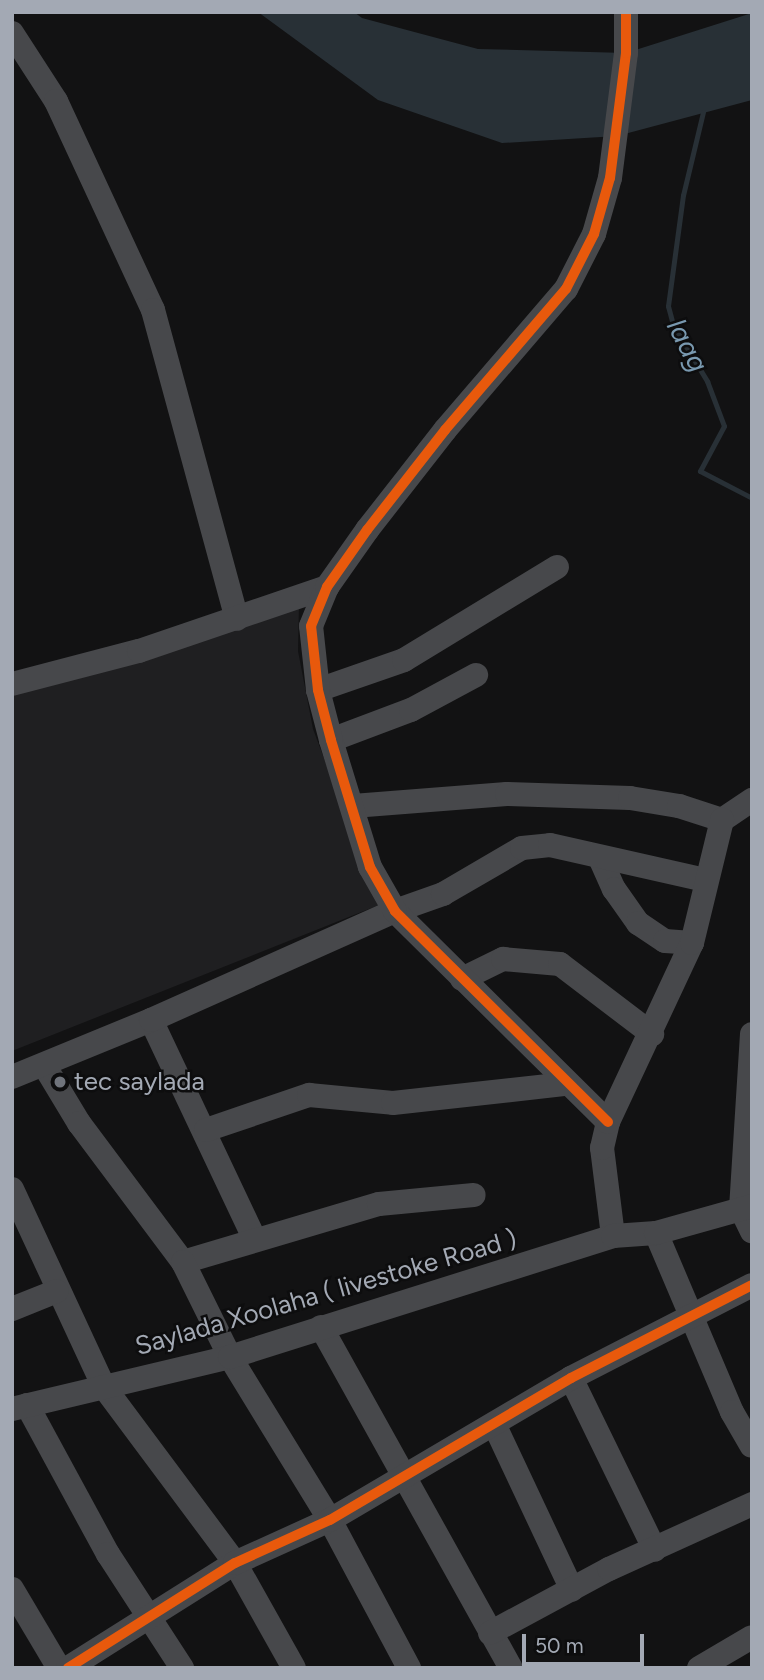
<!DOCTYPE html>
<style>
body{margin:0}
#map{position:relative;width:764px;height:1680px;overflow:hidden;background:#121213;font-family:Figtree,sans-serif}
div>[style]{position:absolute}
.built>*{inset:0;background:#1f1f21}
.water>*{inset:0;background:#283036}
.stream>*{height:5px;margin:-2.5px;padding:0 2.5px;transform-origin:2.5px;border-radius:2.5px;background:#283036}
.minor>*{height:24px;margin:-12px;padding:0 12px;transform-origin:12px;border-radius:12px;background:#47484b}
.cycleway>*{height:10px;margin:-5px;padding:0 5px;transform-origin:5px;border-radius:5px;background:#e8590c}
.dots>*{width:19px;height:19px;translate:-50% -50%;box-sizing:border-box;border:4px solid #0d0d0e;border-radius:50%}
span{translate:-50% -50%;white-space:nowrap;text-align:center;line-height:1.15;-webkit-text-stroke:5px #0d0d0e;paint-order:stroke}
.poi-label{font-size:26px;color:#a3a9b4}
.left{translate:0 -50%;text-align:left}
.street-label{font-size:26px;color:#a3a9b4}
.water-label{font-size:28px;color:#7999b0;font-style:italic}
.frame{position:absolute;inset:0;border:14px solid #a3a9b4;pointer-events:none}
.scale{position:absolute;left:522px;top:1634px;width:122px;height:32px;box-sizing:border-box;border:4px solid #a3a9b4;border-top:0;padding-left:9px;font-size:21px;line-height:24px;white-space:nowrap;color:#a3a9b4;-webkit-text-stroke:5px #0d0d0e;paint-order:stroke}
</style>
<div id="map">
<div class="built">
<div style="clip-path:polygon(299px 605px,298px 651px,313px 729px,379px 905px,12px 1051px,12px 682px)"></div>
</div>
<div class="water">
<div style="clip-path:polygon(258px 12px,354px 12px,362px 18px,478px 49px,626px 53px,752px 13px,752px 100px,617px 136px,502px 143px,378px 100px)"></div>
</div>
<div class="stream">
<div style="left:703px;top:112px;width:85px;rotate:103.5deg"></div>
<div style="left:683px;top:195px;width:112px;rotate:97.7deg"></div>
<div style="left:668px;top:306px;width:20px;rotate:75deg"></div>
<div style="left:673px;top:325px;width:66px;rotate:58.7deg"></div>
<div style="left:707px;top:381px;width:48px;rotate:69.3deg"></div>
<div style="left:724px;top:426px;width:51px;rotate:118.1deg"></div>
<div style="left:700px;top:471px;width:59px;rotate:27.4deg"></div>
</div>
<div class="minor">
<div style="left:12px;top:33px;width:81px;rotate:57.1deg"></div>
<div style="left:56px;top:101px;width:230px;rotate:65.1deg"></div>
<div style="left:153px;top:310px;width:320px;rotate:74.8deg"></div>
<div style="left:12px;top:684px;width:131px;rotate:-14.6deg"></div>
<div style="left:139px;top:651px;width:199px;rotate:-18.8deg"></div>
<div style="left:318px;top:690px;width:91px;rotate:-19.2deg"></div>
<div style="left:404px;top:660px;width:179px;rotate:-31.3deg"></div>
<div style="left:331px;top:740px;width:85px;rotate:-20.6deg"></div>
<div style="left:411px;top:710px;width:74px;rotate:-28.3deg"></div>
<div style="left:353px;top:806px;width:154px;rotate:-4.5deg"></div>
<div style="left:507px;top:794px;width:123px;rotate:1.9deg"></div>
<div style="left:630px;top:798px;width:50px;rotate:9.3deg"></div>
<div style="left:679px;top:806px;width:45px;rotate:18deg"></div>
<div style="left:722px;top:820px;width:36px;rotate:-34deg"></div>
<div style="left:600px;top:858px;width:34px;rotate:66deg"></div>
<div style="left:614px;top:889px;width:42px;rotate:54.8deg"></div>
<div style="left:638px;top:923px;width:32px;rotate:34deg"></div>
<div style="left:665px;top:941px;width:27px;rotate:4deg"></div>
<div style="left:462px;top:979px;width:46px;rotate:-26deg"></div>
<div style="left:503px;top:959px;width:57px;rotate:5deg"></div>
<div style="left:560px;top:964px;width:116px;rotate:37.3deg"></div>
<div style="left:151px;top:1020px;width:243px;rotate:64.7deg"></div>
<div style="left:752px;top:1034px;width:175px;rotate:93.6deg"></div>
<div style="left:741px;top:1209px;width:25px;rotate:64deg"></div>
<div style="left:44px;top:1065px;width:68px;rotate:58.9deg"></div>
<div style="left:79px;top:1123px;width:174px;rotate:53.2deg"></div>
<div style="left:183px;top:1262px;width:204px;rotate:-16.5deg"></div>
<div style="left:379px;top:1204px;width:95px;rotate:-5.4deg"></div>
<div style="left:12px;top:1077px;width:150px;rotate:-22.3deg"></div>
<div style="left:151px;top:1020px;width:267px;rotate:-24.1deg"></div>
<div style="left:395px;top:911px;width:51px;rotate:-19.5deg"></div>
<div style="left:443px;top:894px;width:91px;rotate:-30.2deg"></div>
<div style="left:522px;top:848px;width:28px;rotate:-6deg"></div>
<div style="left:550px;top:845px;width:159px;rotate:12.7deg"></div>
<div style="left:608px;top:1122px;width:300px;rotate:-135.3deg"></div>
<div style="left:395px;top:911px;width:51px;rotate:-119.6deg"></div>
<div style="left:370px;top:867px;width:133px;rotate:-107.1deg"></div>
<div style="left:331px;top:740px;width:52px;rotate:-104.6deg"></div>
<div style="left:318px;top:690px;width:64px;rotate:-96.2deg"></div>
<div style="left:311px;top:626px;width:42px;rotate:-67.7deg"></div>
<div style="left:327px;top:587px;width:70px;rotate:-54.9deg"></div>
<div style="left:367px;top:530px;width:127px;rotate:-52deg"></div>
<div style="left:445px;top:430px;width:186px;rotate:-49.4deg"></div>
<div style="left:566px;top:289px;width:62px;rotate:-63deg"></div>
<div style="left:594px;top:234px;width:58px;rotate:-74.1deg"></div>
<div style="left:610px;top:178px;width:126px;rotate:-82.7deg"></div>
<div style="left:626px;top:53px;width:41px;rotate:-90deg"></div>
<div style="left:206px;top:1130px;width:109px;rotate:-18.8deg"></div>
<div style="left:309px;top:1095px;width:84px;rotate:5.4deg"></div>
<div style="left:393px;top:1103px;width:174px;rotate:-6.3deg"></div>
<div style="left:12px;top:1189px;width:218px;rotate:65.1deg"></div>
<div style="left:104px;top:1387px;width:219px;rotate:53.3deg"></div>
<div style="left:235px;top:1563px;width:120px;rotate:60.7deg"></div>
<div style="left:656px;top:1233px;width:194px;rotate:67deg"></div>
<div style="left:732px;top:1412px;width:39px;rotate:60deg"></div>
<div style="left:613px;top:1236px;width:89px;rotate:-97.1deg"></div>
<div style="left:602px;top:1148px;width:27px;rotate:-77deg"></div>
<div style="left:608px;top:1122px;width:198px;rotate:-64.9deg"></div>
<div style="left:692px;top:943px;width:127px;rotate:-76.3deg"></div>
<div style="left:183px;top:1262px;width:106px;rotate:63.7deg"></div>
<div style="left:230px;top:1357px;width:191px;rotate:58.5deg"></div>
<div style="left:330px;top:1520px;width:168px;rotate:61.9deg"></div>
<div style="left:12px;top:1309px;width:48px;rotate:-21.8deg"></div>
<div style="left:321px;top:1327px;width:390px;rotate:60.9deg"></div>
<div style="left:571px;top:1378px;width:191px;rotate:64deg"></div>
<div style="left:27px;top:1405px;width:170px;rotate:61.5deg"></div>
<div style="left:108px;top:1554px;width:136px;rotate:57deg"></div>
<div style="left:12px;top:1409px;width:224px;rotate:-13.4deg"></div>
<div style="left:230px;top:1357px;width:402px;rotate:-17.5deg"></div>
<div style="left:613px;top:1236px;width:43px;rotate:-4deg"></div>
<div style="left:656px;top:1233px;width:100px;rotate:-15.7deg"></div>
<div style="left:494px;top:1424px;width:183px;rotate:64.8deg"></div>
<div style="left:12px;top:1589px;width:92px;rotate:59.3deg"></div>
<div style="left:490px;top:1633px;width:135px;rotate:-28.3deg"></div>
<div style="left:609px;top:1569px;width:157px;rotate:-24.4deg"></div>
<div style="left:68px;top:1668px;width:197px;rotate:-32.2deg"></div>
<div style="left:235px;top:1563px;width:104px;rotate:-24.4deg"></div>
<div style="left:330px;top:1520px;width:280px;rotate:-30.5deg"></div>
<div style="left:571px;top:1378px;width:203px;rotate:-27.2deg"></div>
<div style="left:699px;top:1668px;width:61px;rotate:-30.3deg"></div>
</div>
<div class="cycleway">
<div style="left:608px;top:1122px;width:300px;rotate:-135.3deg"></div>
<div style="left:395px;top:911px;width:51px;rotate:-119.6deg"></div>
<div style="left:370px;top:867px;width:133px;rotate:-107.1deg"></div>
<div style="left:331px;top:740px;width:52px;rotate:-104.6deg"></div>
<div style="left:318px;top:690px;width:64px;rotate:-96.2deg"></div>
<div style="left:311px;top:626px;width:42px;rotate:-67.7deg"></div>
<div style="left:327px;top:587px;width:70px;rotate:-54.9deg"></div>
<div style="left:367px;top:530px;width:127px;rotate:-52deg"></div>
<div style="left:445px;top:430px;width:186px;rotate:-49.4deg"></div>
<div style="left:566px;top:289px;width:62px;rotate:-63deg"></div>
<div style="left:594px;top:234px;width:58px;rotate:-74.1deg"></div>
<div style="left:610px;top:178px;width:126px;rotate:-82.7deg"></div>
<div style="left:626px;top:53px;width:41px;rotate:-90deg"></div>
<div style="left:68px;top:1668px;width:197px;rotate:-32.2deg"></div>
<div style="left:235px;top:1563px;width:104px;rotate:-24.4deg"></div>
<div style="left:330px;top:1520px;width:280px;rotate:-30.5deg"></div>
<div style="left:571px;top:1378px;width:203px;rotate:-27.2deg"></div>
</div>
<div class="dots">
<div style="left:60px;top:1082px;background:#70747c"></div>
</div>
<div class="poi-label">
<span class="left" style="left:74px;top:1082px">tec saylada</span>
</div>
<div class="street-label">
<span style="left:326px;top:1293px;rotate:-16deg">Saylada Xoolaha ( livestoke Road )</span>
</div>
<div class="water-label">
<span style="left:688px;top:345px;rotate:62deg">laag</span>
</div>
<div class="frame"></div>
<div class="scale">50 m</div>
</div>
